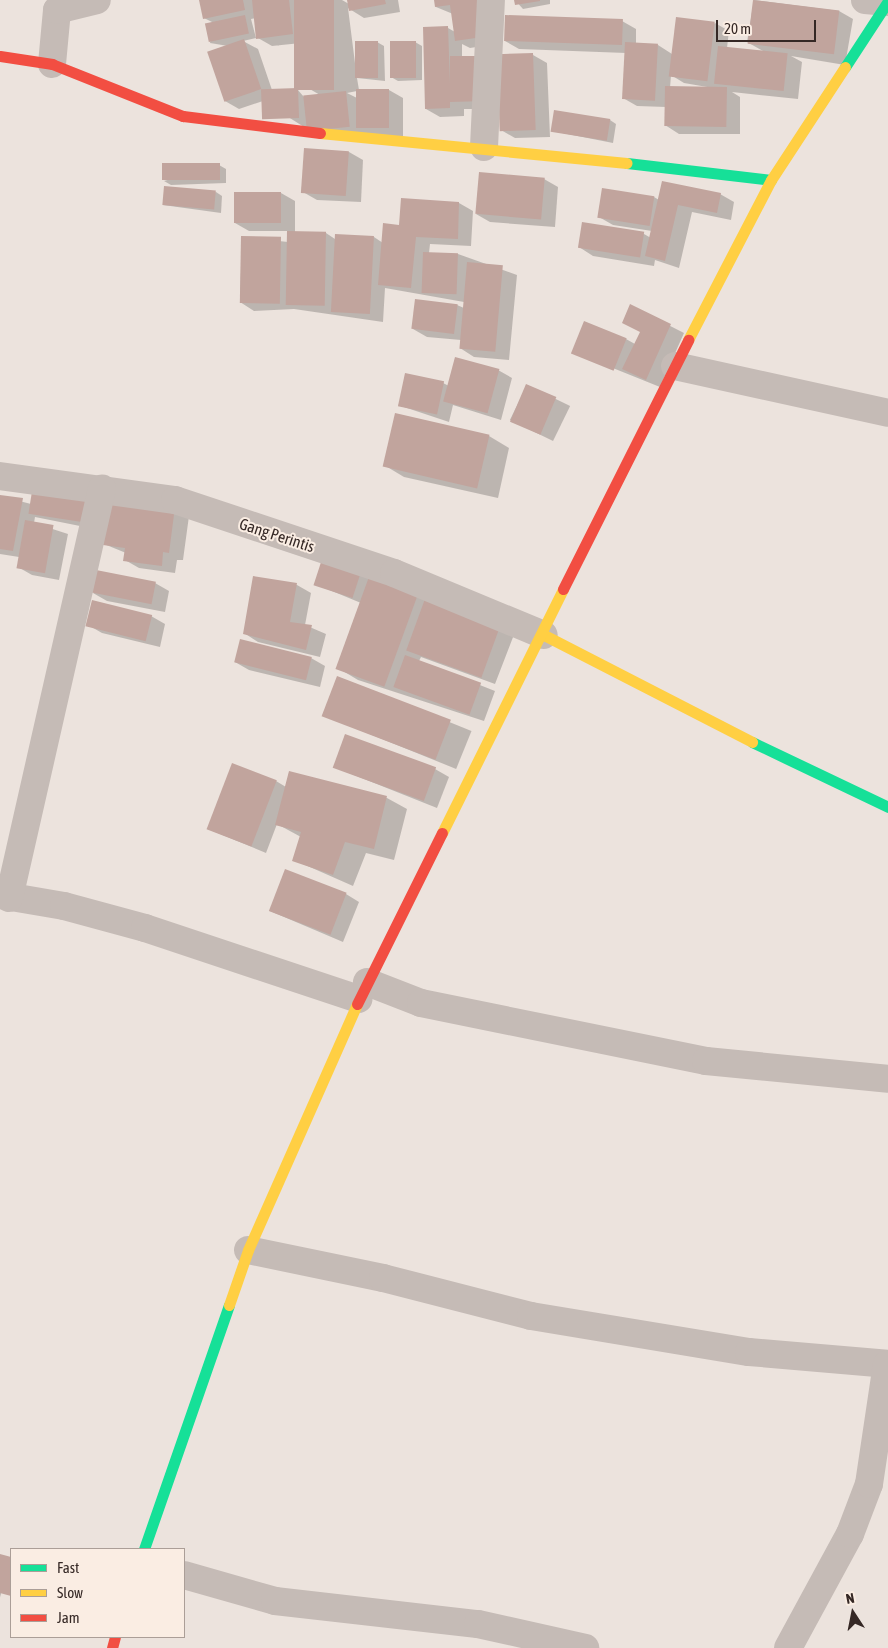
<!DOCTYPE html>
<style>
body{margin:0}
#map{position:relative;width:888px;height:1648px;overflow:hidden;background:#ece3dd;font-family:"Asap Condensed",sans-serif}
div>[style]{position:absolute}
.shadow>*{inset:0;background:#0003;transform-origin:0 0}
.building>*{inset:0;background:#c1a49d;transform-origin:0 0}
.street>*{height:28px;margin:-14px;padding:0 14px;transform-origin:14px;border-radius:14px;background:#c5bbb6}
.fast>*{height:11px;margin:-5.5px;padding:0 5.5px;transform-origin:5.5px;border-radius:5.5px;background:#16e098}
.slow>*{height:11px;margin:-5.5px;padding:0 5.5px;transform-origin:5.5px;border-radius:5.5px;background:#ffcf43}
.jam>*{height:11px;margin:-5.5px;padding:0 5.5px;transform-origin:5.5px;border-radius:5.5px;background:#f24e42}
span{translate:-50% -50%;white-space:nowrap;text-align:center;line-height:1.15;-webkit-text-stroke:4px #faede3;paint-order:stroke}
.street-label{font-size:16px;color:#352825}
.legend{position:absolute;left:10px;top:1548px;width:175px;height:90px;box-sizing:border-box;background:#faede3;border:1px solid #ab9e97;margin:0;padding:6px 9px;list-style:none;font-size:15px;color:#352825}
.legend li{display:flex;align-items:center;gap:10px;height:25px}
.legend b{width:25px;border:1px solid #ab9e97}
.north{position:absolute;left:828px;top:1588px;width:50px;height:50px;-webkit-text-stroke:4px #faede3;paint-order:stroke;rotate:349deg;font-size:14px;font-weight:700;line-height:20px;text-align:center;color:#352825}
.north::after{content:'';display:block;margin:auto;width:18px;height:22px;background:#352825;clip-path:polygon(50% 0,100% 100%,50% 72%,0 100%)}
.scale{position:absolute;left:716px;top:20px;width:100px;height:22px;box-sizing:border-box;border:2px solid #352825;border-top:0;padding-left:6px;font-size:15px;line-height:18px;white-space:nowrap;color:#352825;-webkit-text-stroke:4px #faede3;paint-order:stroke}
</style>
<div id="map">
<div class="shadow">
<div style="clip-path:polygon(evenodd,201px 0,342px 0,349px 4px,348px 0,398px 0,400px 12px,364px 18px,348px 8px,355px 63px,377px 42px,384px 46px,385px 81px,357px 78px,359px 90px,389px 90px,403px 98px,403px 136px,323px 139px,263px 101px,239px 109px,225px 101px,228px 46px,210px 43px,214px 23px,204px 18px,201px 0,256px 18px,258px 38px,272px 46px,301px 43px,308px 88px,320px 95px,304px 97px,297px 89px,272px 90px,258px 49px,243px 41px,256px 38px,251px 19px,256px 18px,201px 0,357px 91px,357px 98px,347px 93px,357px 91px)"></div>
<div style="clip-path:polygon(435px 0,498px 0,502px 43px,470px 48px,462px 44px,462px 57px,533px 55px,547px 63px,550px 137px,515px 138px,501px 130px,500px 109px,464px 109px,464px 116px,440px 117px,426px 109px,448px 28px,455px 32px,453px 14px,436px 7px)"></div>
<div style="clip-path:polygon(515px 0,550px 0,550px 4px,523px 9px)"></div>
<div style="clip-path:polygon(evenodd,754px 0,839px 11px,853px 19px,845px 65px,791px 56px,802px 62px,798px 99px,732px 92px,740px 97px,740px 134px,679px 134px,665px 125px,666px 107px,637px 106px,623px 98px,626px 53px,519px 49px,505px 41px,622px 21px,636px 29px,636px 44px,658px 45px,672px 54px,715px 23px,729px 31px,727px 48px,763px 51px,747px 42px,754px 0,671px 75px,684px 83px,713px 88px,670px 88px,671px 75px)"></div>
<div style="clip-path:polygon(415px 42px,422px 46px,422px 80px,398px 81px,391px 77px)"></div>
<div style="clip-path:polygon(610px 120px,616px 124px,613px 143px,552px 131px)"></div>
<div style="clip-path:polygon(305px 149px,349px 152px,363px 160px,361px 202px,317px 200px,303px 192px)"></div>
<div style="clip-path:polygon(219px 165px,226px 169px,226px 183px,171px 185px,164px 181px)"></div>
<div style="clip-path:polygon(544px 179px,558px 187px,555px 227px,490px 222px,476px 214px)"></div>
<div style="clip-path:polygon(216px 192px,222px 196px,221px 213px,163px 205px)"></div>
<div style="clip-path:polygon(281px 193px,295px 201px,295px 233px,326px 233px,335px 239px,374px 237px,383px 243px,400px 226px,402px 200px,459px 203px,473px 211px,471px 246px,430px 244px,429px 253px,458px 254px,517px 275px,509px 360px,474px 357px,460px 348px,461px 340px,427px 337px,413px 329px,457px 305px,464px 308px,464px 302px,385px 288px,383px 322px,294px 309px,254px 311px,240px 302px,242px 237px,288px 242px,288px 231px,249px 231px,235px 223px)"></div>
<div style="clip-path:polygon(720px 194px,734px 202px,731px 220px,692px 212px,679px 268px,655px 260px,654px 266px,593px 256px,579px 247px,644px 234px,651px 238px,652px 231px,613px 225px,599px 217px,654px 197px,659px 200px)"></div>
<div style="clip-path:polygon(631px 306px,684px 333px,660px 387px,573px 352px,626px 339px,635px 344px,641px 332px)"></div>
<div style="clip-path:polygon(498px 370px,512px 378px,501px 420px,453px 405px,449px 422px,398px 405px,443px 383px,449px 386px)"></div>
<div style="left:527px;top:385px;width:48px;height:39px;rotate:26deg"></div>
<div style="clip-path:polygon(396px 415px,489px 436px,509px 448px,498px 498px,404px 477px,384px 465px)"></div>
<div style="clip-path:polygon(34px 486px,100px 530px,35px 517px,34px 523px,68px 534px,59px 580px,32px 575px,18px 567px,19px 557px,0 554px,0 496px,31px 504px)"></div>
<div style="clip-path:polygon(110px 500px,189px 516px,183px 560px,177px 560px,175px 573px,139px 568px,125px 560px,126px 553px,104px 544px)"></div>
<div style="clip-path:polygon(325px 555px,515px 632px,495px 684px,421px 657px,419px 661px,495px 691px,484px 721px,358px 680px,338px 668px,361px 603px,315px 584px)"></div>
<div style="clip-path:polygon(254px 578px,297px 585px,311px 593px,305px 625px,326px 634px,320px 657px,258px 642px,244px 633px)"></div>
<div style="clip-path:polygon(155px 583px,169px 591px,165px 612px,107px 601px,93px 593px)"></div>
<div style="clip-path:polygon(151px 616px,165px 624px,160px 647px,102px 633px,88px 625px)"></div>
<div style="clip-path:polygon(311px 658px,325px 666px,320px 687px,249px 670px,235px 662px)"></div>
<div style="left:338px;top:677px;width:144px;height:41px;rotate:22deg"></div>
<div style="clip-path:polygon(334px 767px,435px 769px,449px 777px,437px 808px)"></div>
<div style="clip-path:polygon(289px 773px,387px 798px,407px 809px,394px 860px,366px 853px,353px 886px,294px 860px,301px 837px,277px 824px,266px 853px,208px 829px,276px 781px,286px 787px)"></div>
<div style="clip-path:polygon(346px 894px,359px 902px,343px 942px,270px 911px)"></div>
<div style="left:0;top:1555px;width:11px;height:41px;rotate:15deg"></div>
</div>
<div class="building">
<div style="clip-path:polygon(199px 0,243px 0,245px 10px,203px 19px)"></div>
<div style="clip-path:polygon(252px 0,289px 0,293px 34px,256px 39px)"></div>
<div style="left:294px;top:0;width:40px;height:90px"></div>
<div style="clip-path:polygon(347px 0,385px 0,386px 4px,349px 11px)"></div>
<div style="clip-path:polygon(434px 0,484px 0,489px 36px,455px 41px,450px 5px,435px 7px)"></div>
<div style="clip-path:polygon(514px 0,540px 0,540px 1px,515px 5px)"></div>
<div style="left:753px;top:0;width:87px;height:44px;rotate:7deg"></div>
<div style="left:245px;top:15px;width:19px;height:41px;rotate:78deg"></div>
<div style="left:505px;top:15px;width:118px;height:26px;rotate:2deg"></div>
<div style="left:676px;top:17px;width:39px;height:60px;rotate:7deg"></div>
<div style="clip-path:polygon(448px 26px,450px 84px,450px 56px,487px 56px,486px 101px,450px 102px,450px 108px,425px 109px,423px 27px)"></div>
<div style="left:244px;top:39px;width:53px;height:39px;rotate:71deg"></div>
<div style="left:355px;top:41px;width:23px;height:37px"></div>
<div style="left:390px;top:41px;width:26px;height:37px"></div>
<div style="left:625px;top:42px;width:33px;height:57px;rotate:3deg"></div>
<div style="left:718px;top:46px;width:70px;height:38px;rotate:6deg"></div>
<div style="left:533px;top:53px;width:77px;height:36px;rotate:88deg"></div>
<div style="left:665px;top:86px;width:62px;height:40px;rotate:1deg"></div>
<div style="left:298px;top:88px;width:30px;height:37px;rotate:88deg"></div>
<div style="left:356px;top:89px;width:33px;height:39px"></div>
<div style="left:346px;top:91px;width:36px;height:43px;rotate:84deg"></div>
<div style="left:554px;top:110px;width:57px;height:22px;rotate:9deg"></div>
<div style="left:304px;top:148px;width:45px;height:45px;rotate:4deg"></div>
<div style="left:220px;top:163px;width:17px;height:58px;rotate:90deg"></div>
<div style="left:479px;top:172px;width:66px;height:42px;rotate:5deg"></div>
<div style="clip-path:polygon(662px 181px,721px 193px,717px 213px,678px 205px,665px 261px,645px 256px)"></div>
<div style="left:164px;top:186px;width:52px;height:19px;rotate:5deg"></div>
<div style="left:602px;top:188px;width:53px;height:30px;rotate:9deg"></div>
<div style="left:234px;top:192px;width:47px;height:31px"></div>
<div style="clip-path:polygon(401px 198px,459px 202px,458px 239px,416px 237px,411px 288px,378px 285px,383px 223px,399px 225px)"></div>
<div style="left:582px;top:222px;width:63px;height:26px;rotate:9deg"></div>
<div style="left:287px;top:231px;width:39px;height:74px;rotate:1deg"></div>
<div style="left:335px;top:234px;width:39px;height:78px;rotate:3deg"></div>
<div style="left:241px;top:236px;width:40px;height:67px;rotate:1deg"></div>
<div style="left:423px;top:252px;width:35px;height:41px;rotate:2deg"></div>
<div style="left:467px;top:262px;width:36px;height:87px;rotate:5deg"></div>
<div style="left:415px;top:299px;width:43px;height:30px;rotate:7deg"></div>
<div style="clip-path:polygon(630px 304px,671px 324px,646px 380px,622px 369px,640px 332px,622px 323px)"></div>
<div style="left:584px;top:321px;width:46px;height:35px;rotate:22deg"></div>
<div style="left:455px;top:357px;width:46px;height:46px;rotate:15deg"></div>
<div style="left:405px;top:373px;width:40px;height:34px;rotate:12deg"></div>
<div style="left:526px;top:384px;width:33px;height:41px;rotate:23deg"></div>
<div style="left:395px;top:413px;width:97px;height:55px;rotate:13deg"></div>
<div style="left:33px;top:485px;width:59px;height:29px;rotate:9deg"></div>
<div style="clip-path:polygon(0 495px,23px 498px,13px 551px,0 549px)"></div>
<div style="clip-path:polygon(108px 499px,175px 507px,169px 553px,163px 552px,162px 566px,123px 561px,125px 548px,103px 545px)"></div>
<div style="left:25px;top:520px;width:29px;height:49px;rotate:10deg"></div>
<div style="left:324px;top:553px;width:41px;height:34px;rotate:18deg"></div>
<div style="left:96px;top:570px;width:61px;height:23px;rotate:11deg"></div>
<div style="left:370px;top:574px;width:52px;height:101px;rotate:20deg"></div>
<div style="clip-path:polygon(253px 576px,297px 583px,290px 622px,312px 625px,306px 650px,243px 634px)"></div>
<div style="left:426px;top:596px;width:80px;height:58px;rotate:20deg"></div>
<div style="left:92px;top:600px;width:62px;height:27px;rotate:14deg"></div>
<div style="left:240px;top:639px;width:74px;height:24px;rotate:14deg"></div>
<div style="left:405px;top:655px;width:81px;height:34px;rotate:20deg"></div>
<div style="left:337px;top:676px;width:122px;height:43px;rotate:21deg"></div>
<div style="left:345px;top:734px;width:97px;height:36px;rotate:20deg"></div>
<div style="left:232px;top:763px;width:48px;height:71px;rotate:21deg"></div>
<div style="clip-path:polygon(289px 771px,387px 796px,374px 849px,345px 842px,333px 875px,292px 861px,301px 832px,275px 825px)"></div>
<div style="left:285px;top:869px;width:66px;height:45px;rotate:21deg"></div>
<div style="clip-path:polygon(0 1554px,11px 1557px,11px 1596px,0 1593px)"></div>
</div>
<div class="street">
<div style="left:865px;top:0;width:23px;rotate:5deg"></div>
<div style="left:52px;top:64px;width:54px;rotate:-84.7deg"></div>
<div style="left:57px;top:10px;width:41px;rotate:-14deg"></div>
<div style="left:484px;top:147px;width:147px;rotate:-87.3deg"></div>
<div style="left:675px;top:366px;width:218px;rotate:12.4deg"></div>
<div style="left:0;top:476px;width:177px;rotate:7.8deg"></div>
<div style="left:175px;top:500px;width:231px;rotate:18.4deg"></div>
<div style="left:394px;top:573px;width:162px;rotate:22.5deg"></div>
<div style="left:0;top:895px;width:65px;rotate:9.8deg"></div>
<div style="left:64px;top:906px;width:84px;rotate:15.2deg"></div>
<div style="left:145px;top:928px;width:225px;rotate:18.4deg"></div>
<div style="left:9px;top:898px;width:420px;rotate:-77.2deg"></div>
<div style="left:367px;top:982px;width:58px;rotate:21.3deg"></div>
<div style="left:421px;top:1003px;width:291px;rotate:11.5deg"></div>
<div style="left:706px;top:1061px;width:183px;rotate:5.6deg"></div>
<div style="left:248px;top:1250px;width:138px;rotate:11.7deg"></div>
<div style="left:383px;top:1278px;width:153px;rotate:14.4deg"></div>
<div style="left:531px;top:1316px;width:221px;rotate:9.4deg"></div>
<div style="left:749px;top:1352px;width:140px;rotate:4.9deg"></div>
<div style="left:184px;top:1575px;width:95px;rotate:15.9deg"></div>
<div style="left:275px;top:1601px;width:204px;rotate:6.5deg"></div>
<div style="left:478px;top:1624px;width:110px;rotate:12.6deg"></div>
<div style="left:788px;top:1648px;width:130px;rotate:-61.5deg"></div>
<div style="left:850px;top:1534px;width:53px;rotate:-69.2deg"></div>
<div style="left:869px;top:1484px;width:121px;rotate:-81.5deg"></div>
</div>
<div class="fast">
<div style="left:845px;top:67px;width:79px;rotate:-56.9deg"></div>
<div style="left:627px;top:163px;width:145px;rotate:6.7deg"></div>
<div style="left:752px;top:742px;width:151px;rotate:25.5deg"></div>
<div style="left:144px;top:1549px;width:258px;rotate:-70.8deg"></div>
</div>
<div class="slow">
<div style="left:320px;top:133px;width:308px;rotate:5.6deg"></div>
<div style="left:688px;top:340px;width:180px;rotate:-62.6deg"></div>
<div style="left:771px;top:180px;width:135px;rotate:-56.8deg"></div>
<div style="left:544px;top:635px;width:234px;rotate:27.2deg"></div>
<div style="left:442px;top:833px;width:272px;rotate:-63.6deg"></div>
<div style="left:229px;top:1305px;width:58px;rotate:-70.9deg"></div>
<div style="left:248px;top:1250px;width:269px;rotate:-66.1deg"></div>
</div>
<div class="jam">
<div style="left:0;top:56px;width:53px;rotate:8.7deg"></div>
<div style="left:52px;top:64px;width:141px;rotate:21.7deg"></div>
<div style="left:183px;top:116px;width:138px;rotate:7.1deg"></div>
<div style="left:563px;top:589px;width:279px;rotate:-63.3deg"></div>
<div style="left:357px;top:1004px;width:191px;rotate:-63.6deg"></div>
<div style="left:112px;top:1648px;width:11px;rotate:-75deg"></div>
</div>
<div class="street-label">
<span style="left:277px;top:535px;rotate:18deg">Gang Perintis</span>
</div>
<ul class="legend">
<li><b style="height:6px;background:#16e098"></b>Fast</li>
<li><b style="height:6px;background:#ffcf43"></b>Slow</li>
<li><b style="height:6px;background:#f24e42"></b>Jam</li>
</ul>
<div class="north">N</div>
<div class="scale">20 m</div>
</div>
